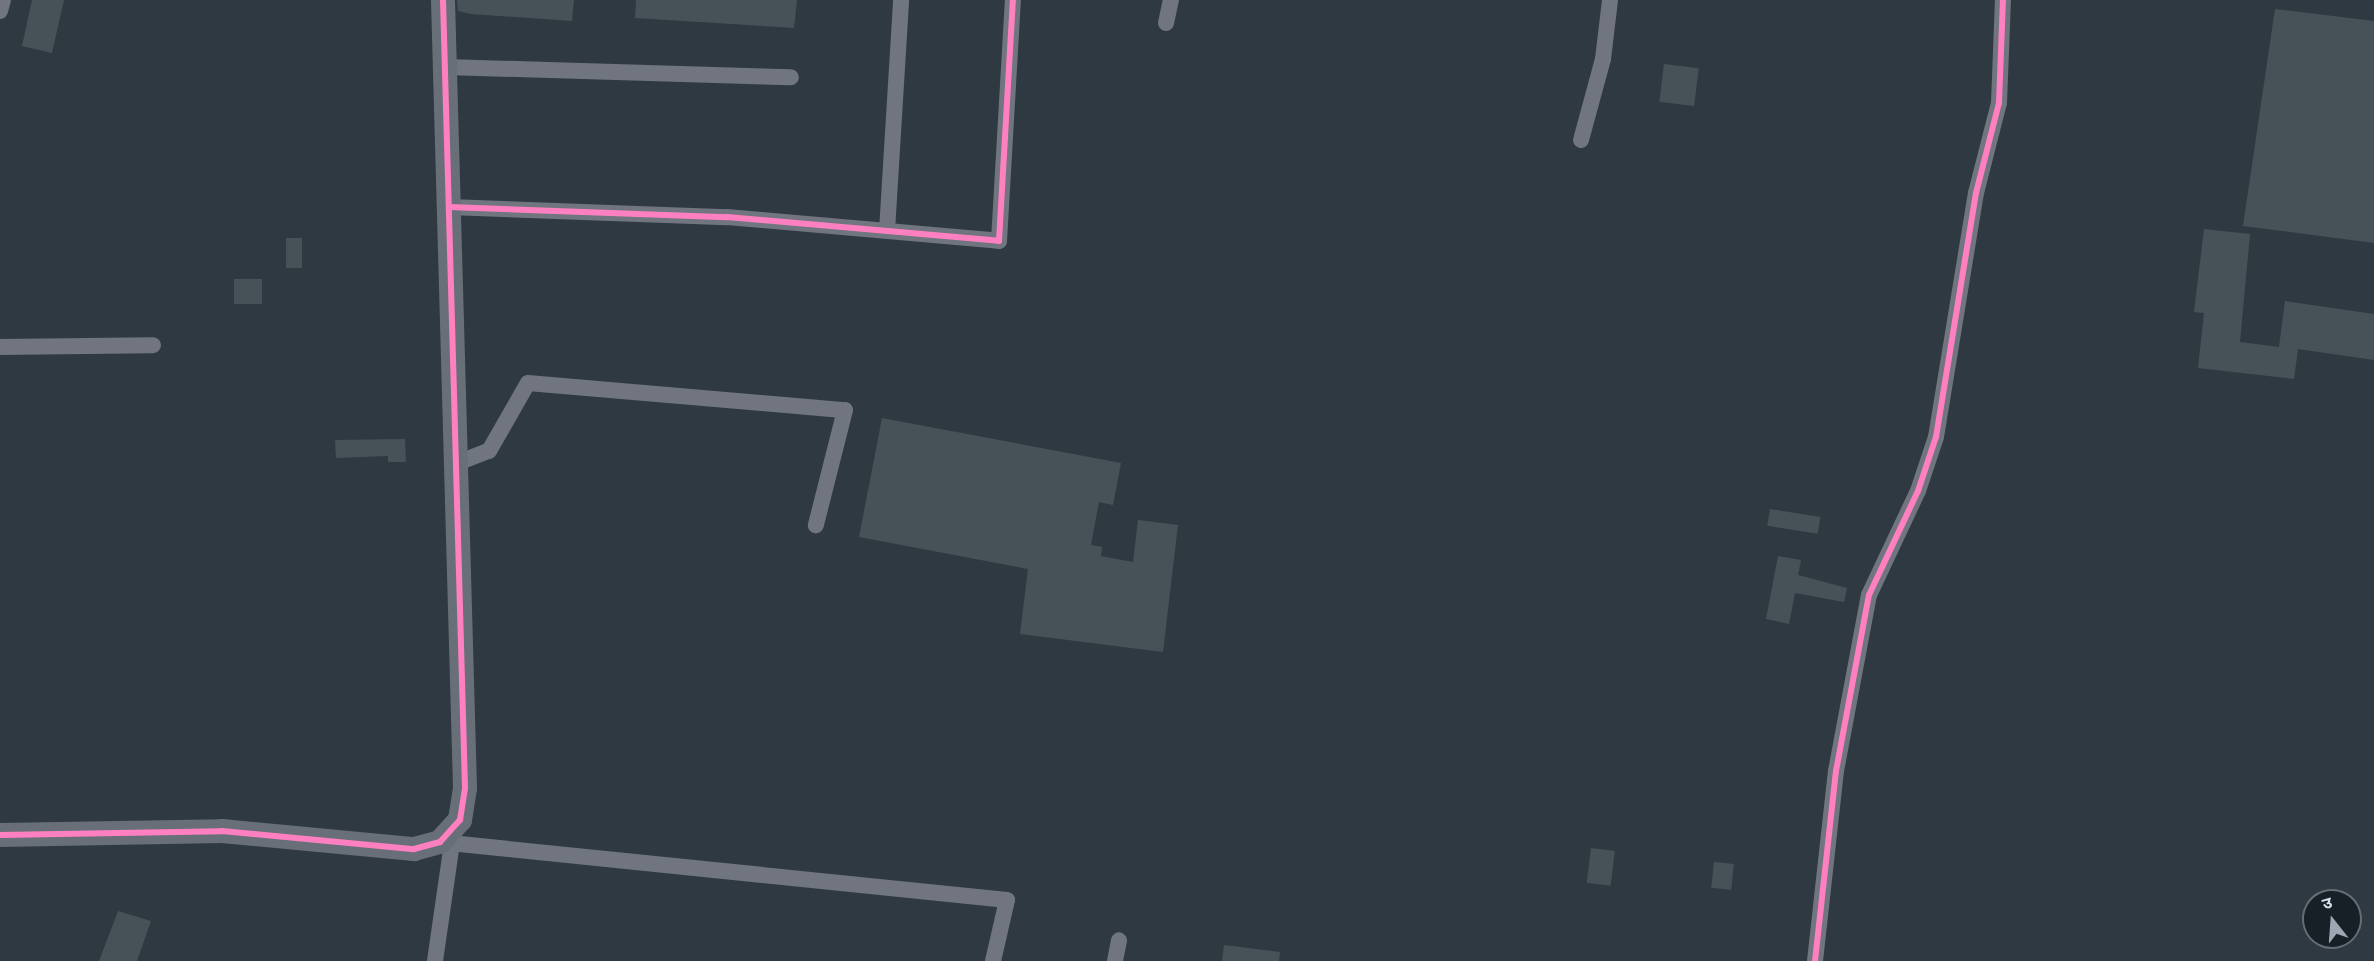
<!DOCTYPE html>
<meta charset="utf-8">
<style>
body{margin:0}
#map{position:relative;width:2374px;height:961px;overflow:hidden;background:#2f3942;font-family:"Source Sans 3","Noto Sans Devanagari",sans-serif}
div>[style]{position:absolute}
.building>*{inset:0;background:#475258;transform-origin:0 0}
.street>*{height:16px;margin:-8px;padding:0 8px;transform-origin:8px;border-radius:8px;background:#70757f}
.secondary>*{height:24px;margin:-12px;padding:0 12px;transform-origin:12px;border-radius:12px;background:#686f79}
.cycleway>*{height:6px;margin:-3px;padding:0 3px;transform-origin:3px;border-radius:3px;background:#ff80c0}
span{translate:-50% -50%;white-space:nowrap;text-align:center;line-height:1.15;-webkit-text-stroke:4.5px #171f27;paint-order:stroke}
.north{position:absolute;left:2302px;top:889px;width:60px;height:60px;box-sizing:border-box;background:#171f27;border:2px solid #646d76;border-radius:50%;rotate:343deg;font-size:16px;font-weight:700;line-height:24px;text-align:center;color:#d7e2ed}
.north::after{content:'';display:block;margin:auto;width:21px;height:27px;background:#9ca7b1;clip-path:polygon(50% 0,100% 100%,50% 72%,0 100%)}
</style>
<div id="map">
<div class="building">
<div style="clip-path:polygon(32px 0,64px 0,52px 53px,22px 46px)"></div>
<div style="clip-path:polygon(457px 0,574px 0,572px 21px,471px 14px,458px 11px)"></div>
<div style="clip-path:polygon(636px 0,797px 0,794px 28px,635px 18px)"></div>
<div style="clip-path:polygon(2275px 9px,2374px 21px,2374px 243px,2243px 226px)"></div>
<div style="left:1664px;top:64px;width:35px;height:38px;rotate:7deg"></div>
<div style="clip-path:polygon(2204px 229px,2250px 234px,2240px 342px,2279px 347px,2285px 301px,2374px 314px,2374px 360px,2298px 349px,2294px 379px,2198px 368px,2204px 313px,2194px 312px)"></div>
<div style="left:286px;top:238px;width:16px;height:30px"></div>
<div style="left:234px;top:279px;width:28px;height:25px"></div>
<div style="clip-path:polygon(882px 418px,1121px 463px,1113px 505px,1099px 502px,1091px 545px,1102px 547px,1101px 556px,1133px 562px,1138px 520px,1178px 525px,1163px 652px,1020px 634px,1028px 569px,859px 537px)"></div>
<div style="clip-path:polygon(405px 439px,406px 462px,388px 462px,388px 456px,336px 458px,335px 440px)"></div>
<div style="left:1770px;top:509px;width:51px;height:17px;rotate:9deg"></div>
<div style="clip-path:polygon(1778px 556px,1801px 560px,1798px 575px,1847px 588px,1844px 602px,1795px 593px,1789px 624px,1766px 619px)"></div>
<div style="left:1591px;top:848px;width:24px;height:35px;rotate:7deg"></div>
<div style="left:1714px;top:862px;width:20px;height:26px;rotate:6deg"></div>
<div style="clip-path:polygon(118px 911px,151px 921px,137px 961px,99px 961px)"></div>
<div style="clip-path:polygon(1224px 945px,1280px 952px,1279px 961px,1222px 961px)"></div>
</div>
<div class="street">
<div style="left:0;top:11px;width:11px;rotate:-75deg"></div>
<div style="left:1166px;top:23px;width:24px;rotate:-78deg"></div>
<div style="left:445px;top:67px;width:346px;rotate:1.7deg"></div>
<div style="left:1581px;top:140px;width:84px;rotate:-74.8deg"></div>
<div style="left:1603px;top:59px;width:59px;rotate:-83.2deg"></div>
<div style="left:449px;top:207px;width:278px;rotate:2.1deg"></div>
<div style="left:727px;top:217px;width:273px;rotate:5deg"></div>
<div style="left:999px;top:241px;width:241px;rotate:-86.7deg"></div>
<div style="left:887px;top:231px;width:231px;rotate:-86.5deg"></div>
<div style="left:0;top:347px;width:153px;rotate:-0.7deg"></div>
<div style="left:457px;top:463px;width:34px;rotate:-21deg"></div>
<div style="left:489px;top:451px;width:78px;rotate:-60.2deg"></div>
<div style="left:528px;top:383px;width:318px;rotate:4.9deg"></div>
<div style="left:845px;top:410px;width:119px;rotate:104.2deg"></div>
<div style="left:440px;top:842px;width:570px;rotate:5.84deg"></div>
<div style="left:1007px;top:900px;width:63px;rotate:102.9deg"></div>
<div style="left:435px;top:961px;width:119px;rotate:-81.8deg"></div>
<div style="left:1115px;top:961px;width:21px;rotate:-79deg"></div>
<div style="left:1815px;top:961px;width:191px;rotate:-83.7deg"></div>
<div style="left:1836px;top:771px;width:179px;rotate:-79.4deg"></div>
<div style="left:1869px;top:595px;width:115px;rotate:-64.8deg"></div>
<div style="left:1918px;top:491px;width:57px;rotate:-71.6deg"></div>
<div style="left:1936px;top:437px;width:247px;rotate:-80.7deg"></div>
<div style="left:1976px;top:193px;width:93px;rotate:-75.7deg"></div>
<div style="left:1999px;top:103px;width:103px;rotate:-87.8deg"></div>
</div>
<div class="secondary">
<div style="left:0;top:835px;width:222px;rotate:-1deg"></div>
<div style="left:222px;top:831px;width:193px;rotate:5.4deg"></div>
<div style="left:414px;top:849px;width:27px;rotate:-15deg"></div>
<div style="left:440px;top:842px;width:30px;rotate:-48deg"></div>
<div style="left:460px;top:820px;width:32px;rotate:-81deg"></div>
<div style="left:465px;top:788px;width:788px;rotate:-91.6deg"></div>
</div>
<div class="cycleway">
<div style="left:449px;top:207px;width:278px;rotate:2.1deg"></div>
<div style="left:727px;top:217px;width:273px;rotate:5deg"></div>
<div style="left:999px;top:241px;width:241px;rotate:-86.7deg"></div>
<div style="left:0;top:835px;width:222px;rotate:-1deg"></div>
<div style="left:222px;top:831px;width:193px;rotate:5.4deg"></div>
<div style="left:414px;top:849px;width:27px;rotate:-15deg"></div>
<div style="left:440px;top:842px;width:30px;rotate:-48deg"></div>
<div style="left:460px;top:820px;width:32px;rotate:-81deg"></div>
<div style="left:465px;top:788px;width:788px;rotate:-91.6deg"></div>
<div style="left:1815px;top:961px;width:191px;rotate:-83.7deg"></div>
<div style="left:1836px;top:771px;width:179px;rotate:-79.4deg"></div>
<div style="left:1869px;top:595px;width:115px;rotate:-64.8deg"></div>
<div style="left:1918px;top:491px;width:57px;rotate:-71.6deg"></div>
<div style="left:1936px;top:437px;width:247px;rotate:-80.7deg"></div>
<div style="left:1976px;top:193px;width:93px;rotate:-75.7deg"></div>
<div style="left:1999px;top:103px;width:103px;rotate:-87.8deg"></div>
</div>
<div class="north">उ</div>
</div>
